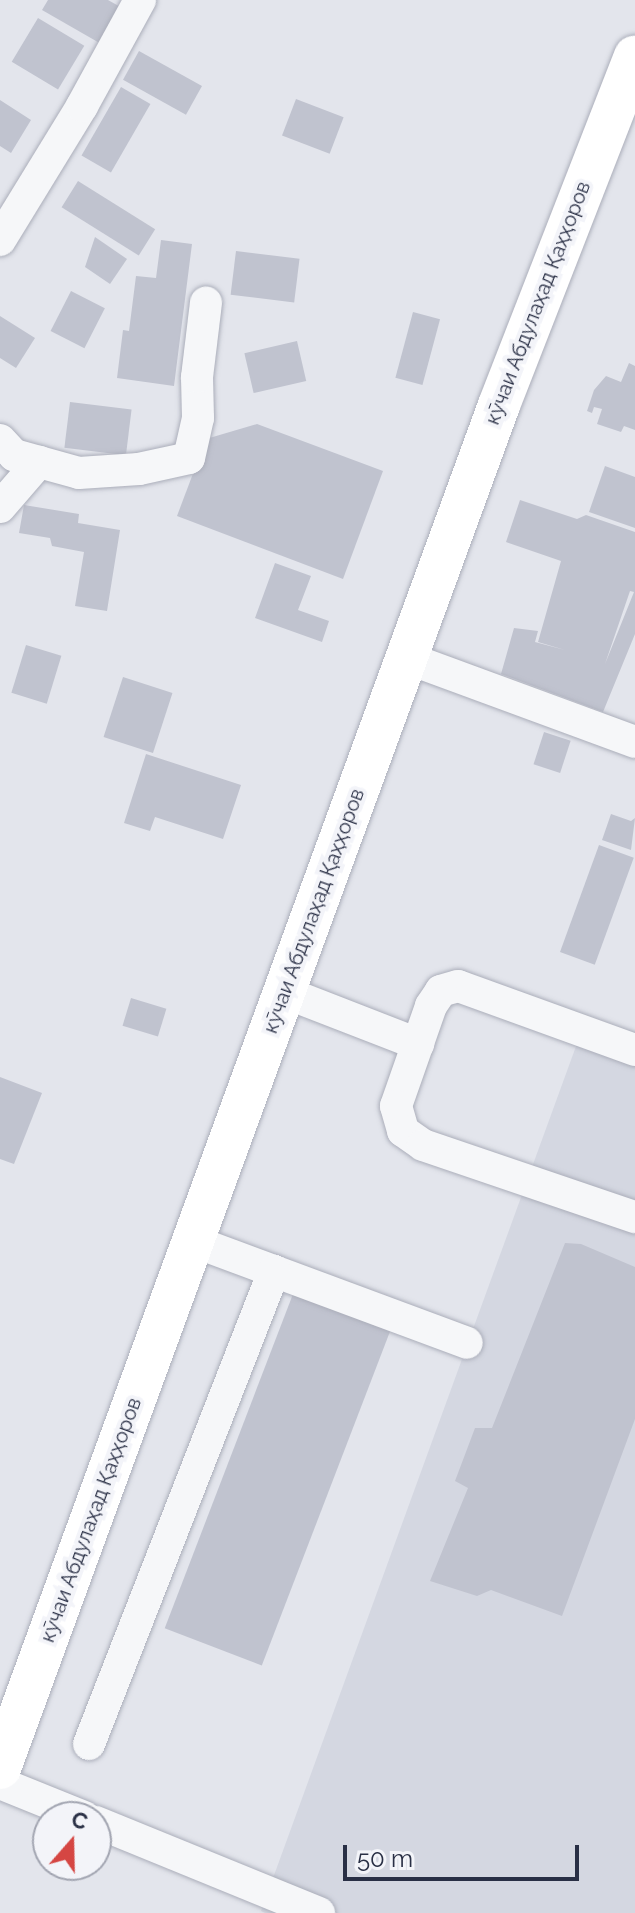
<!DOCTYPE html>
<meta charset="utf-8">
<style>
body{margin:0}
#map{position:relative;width:635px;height:1913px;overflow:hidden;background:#e3e5ec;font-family:Raleway,sans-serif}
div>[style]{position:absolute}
.built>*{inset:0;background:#d4d7e1}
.building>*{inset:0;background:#c0c3cf;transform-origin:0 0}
.roads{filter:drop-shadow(0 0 2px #abaeba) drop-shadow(0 0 2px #abaeba)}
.minor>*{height:32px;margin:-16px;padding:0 16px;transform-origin:16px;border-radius:16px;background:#f6f7f9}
.major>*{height:42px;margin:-21px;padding:0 21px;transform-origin:21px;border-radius:21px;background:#fff}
span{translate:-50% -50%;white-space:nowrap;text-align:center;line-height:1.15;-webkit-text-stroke:8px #f3f4f9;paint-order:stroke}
.street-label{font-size:20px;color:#292f45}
.north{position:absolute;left:32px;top:1801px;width:80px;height:80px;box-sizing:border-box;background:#f3f4f9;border:2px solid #a2a5b1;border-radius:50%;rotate:20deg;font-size:22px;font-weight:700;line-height:32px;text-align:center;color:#292f45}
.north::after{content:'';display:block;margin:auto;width:28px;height:36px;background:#d54643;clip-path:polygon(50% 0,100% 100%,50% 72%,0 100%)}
.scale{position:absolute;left:343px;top:1845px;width:236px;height:36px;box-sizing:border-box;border:4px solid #292f45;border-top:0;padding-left:10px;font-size:24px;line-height:28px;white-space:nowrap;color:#292f45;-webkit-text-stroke:6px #f3f4f9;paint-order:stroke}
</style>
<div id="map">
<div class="built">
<div style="clip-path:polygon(583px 1027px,635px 1046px,635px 1913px,265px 1913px,261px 1911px)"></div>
</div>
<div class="building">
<div style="clip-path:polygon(48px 0,108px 0,124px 9px,103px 45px,42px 10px)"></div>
<div style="left:38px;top:18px;width:54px;height:51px;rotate:31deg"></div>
<div style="left:139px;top:51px;width:72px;height:33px;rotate:29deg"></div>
<div style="left:121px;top:87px;width:34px;height:79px;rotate:30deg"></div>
<div style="left:296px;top:99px;width:51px;height:39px;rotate:21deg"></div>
<div style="clip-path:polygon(0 100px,31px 120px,11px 153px,0 146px)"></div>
<div style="left:78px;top:181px;width:91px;height:31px;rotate:32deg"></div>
<div style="clip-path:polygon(95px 237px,127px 259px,110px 284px,85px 267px)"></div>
<div style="clip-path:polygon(161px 240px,192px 244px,174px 386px,117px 378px,123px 330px,129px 331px,136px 276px,156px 278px)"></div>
<div style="left:236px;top:251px;width:64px;height:44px;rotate:7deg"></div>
<div style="left:71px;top:291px;width:38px;height:45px;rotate:27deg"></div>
<div style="left:413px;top:312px;width:28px;height:68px;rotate:15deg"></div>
<div style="clip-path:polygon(0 316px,35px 338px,16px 368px,0 358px)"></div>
<div style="left:297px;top:341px;width:41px;height:54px;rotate:77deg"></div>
<div style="clip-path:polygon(629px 363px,635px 366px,635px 430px,624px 426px,621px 432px,597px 424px,602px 409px,594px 407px,592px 413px,587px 411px,594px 390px,606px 376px,621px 382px)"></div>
<div style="left:70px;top:402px;width:62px;height:46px;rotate:7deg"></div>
<div style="clip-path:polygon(257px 424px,383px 471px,343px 579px,177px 516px,206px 439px)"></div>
<div style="clip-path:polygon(605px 466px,635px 477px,635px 528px,589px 512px)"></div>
<div style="clip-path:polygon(evenodd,520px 500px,577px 519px,586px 515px,635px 532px,635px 634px,603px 712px,501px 674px,514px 628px,538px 631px,535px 642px,565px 650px,538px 642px,561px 561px,506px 542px,520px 500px,630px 591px,634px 592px,605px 664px,630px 591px)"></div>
<div style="clip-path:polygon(24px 505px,79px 514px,78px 523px,120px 530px,107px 611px,75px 606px,84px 552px,52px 546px,50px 538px,19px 533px)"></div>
<div style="clip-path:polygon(275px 563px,311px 576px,298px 610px,329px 621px,322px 642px,255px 618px)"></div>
<div style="left:26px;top:645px;width:37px;height:50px;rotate:17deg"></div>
<div style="left:123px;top:677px;width:52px;height:63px;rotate:18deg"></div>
<div style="left:544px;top:732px;width:28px;height:34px;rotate:18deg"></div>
<div style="clip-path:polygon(146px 754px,241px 785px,223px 839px,155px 817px,150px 831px,124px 823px)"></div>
<div style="clip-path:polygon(611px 814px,631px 821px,635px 818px,631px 850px,602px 840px)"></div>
<div style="left:599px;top:845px;width:37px;height:114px;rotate:20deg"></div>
<div style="left:131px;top:998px;width:37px;height:29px;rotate:17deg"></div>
<div style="clip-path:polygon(0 1077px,42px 1093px,14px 1164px,0 1159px)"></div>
<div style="clip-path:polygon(565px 1243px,581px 1244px,635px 1267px,635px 1419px,562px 1616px,491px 1590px,477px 1596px,430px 1581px,468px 1488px,455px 1481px,475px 1428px,492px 1428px)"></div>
<div style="left:293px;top:1294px;width:104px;height:358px;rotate:21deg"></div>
</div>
<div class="roads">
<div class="minor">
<div style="left:0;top:240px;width:157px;rotate:-58.5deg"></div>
<div style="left:82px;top:106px;width:121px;rotate:-61.3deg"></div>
<div style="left:0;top:440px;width:21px;rotate:47deg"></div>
<div style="left:14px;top:455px;width:67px;rotate:15.5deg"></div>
<div style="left:79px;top:473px;width:60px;rotate:-3.8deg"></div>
<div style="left:139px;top:469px;width:51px;rotate:-12.4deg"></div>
<div style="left:189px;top:458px;width:41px;rotate:-77.3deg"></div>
<div style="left:198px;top:418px;width:41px;rotate:-91.4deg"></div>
<div style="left:197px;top:377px;width:75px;rotate:-83.1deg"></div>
<div style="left:0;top:507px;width:60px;rotate:-49.1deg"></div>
<div style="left:407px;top:658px;width:243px;rotate:20.2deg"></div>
<div style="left:284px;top:992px;width:144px;rotate:21.2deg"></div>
<div style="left:635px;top:1050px;width:188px;rotate:-160.1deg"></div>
<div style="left:458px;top:986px;width:18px;rotate:164deg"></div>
<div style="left:441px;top:991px;width:18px;rotate:124deg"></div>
<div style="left:431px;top:1006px;width:106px;rotate:109.3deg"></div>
<div style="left:396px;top:1106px;width:26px;rotate:74deg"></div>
<div style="left:403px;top:1131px;width:24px;rotate:35deg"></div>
<div style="left:423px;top:1145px;width:224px;rotate:18.8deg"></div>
<div style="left:193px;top:1241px;width:292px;rotate:20.4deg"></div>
<div style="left:89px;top:1744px;width:508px;rotate:-68.64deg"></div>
<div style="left:0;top:1783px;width:91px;rotate:22deg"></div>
<div style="left:96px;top:1822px;width:241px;rotate:22.2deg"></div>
</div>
<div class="major">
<div style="left:0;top:1768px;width:1451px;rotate:-69.89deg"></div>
<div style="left:499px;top:405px;width:374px;rotate:-68.7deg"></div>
</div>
</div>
<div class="street-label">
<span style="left:538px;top:303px;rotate:-69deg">кӯчаи Абдулаҳад Қаҳҳоров</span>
<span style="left:314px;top:911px;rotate:-70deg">кӯчаи Абдулаҳад Қаҳҳоров</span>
<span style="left:91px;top:1520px;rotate:-70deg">кӯчаи Абдулаҳад Қаҳҳоров</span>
</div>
<div class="north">С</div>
<div class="scale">50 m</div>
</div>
